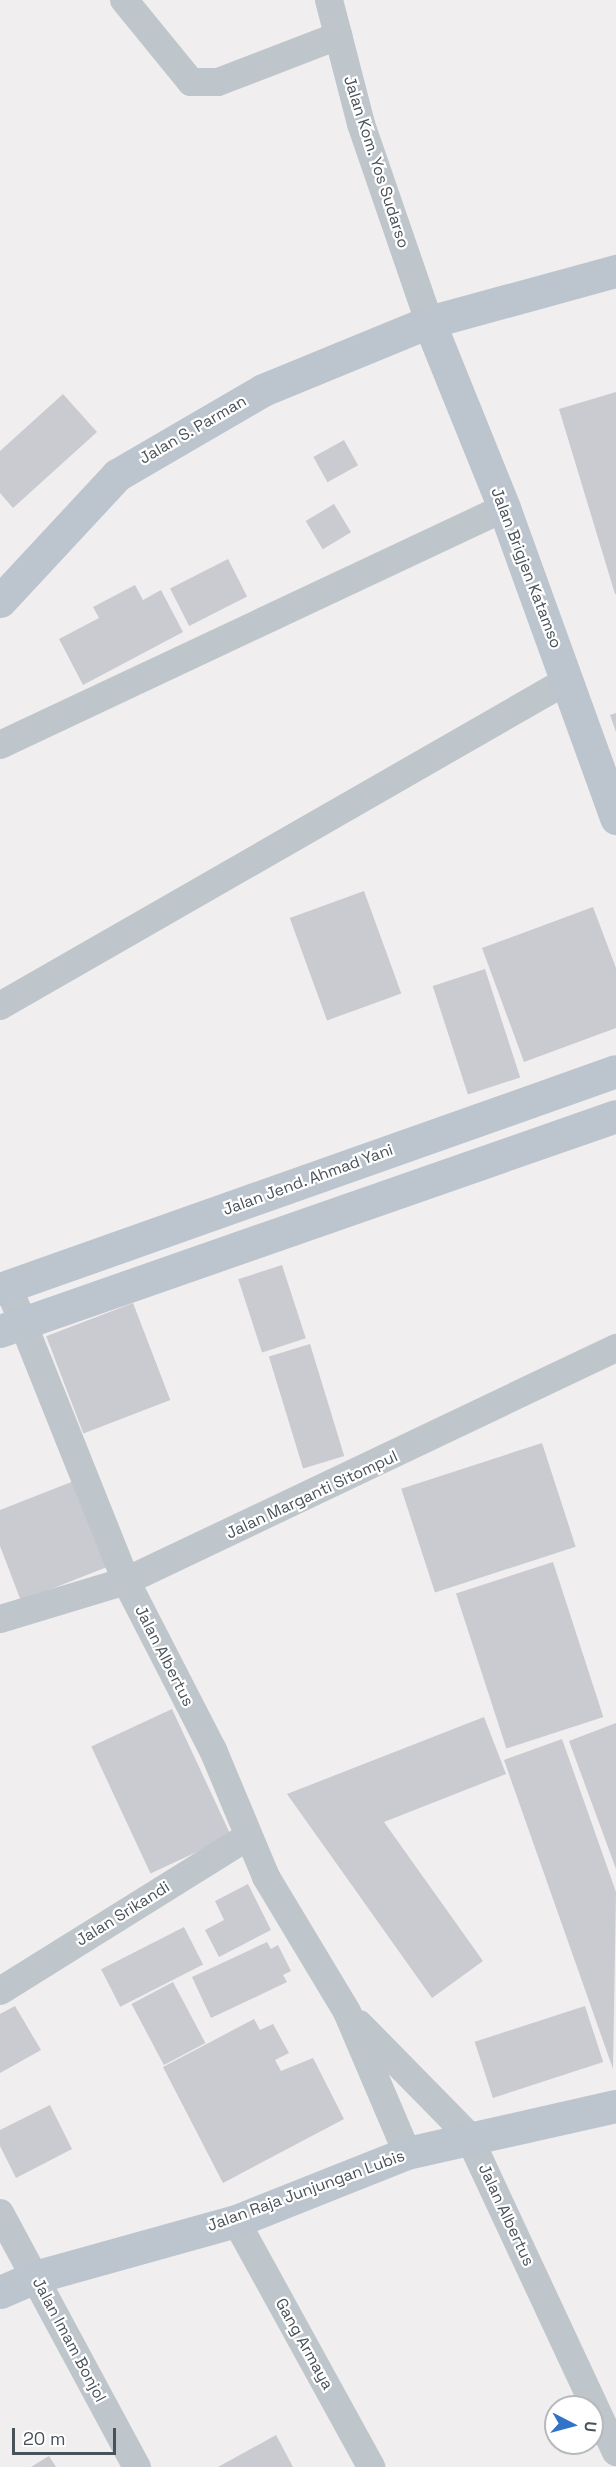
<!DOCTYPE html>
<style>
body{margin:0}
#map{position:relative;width:616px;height:2467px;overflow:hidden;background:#f0eeee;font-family:"Space Grotesk",sans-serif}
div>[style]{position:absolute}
.building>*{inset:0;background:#c9cbd0;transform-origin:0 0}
.street>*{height:28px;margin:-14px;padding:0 14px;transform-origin:14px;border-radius:14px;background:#bec5cb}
.secondary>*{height:33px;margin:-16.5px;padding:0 16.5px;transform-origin:16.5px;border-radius:16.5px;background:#bcc5ce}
span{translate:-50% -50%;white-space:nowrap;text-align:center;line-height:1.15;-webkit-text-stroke:4.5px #fff;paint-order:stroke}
.street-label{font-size:16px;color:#495159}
.north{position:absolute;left:544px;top:2395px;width:60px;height:60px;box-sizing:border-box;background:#fff;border:2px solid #b6b9bd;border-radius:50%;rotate:96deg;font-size:16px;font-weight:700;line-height:24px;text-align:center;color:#495159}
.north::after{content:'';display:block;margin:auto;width:21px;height:27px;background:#3073c9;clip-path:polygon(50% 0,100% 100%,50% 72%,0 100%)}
.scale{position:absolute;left:12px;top:2428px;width:104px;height:27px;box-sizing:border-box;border:3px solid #495159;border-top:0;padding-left:8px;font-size:18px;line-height:21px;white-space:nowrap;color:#495159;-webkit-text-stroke:4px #fff;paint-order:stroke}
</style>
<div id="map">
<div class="building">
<div style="clip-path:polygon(616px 392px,616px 594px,615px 594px,559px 409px)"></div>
<div style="clip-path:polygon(63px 394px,97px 432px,13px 508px,0 493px,0 451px)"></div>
<div style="left:344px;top:440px;width:29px;height:35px;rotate:61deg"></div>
<div style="left:334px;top:504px;width:33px;height:33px;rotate:59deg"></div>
<div style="left:228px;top:559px;width:42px;height:65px;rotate:63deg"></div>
<div style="clip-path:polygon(135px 585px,143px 600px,161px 590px,183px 632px,83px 685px,59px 639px,99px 618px,93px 607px)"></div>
<div style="clip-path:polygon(616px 713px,616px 732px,610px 715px)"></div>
<div style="left:364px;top:891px;width:109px;height:79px;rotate:70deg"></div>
<div style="clip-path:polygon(593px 907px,616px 968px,616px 1028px,524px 1062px,482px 948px)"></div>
<div style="left:485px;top:969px;width:114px;height:55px;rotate:72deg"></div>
<div style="left:282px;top:1265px;width:77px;height:46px;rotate:72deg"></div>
<div style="left:133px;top:1303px;width:104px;height:93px;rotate:69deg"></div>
<div style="left:310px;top:1344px;width:117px;height:43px;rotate:73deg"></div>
<div style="left:542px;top:1443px;width:109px;height:148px;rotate:72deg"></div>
<div style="clip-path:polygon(74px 1481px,107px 1567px,21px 1601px,0 1546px,0 1510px)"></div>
<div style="left:553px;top:1562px;width:163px;height:102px;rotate:72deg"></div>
<div style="left:172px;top:1709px;width:140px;height:89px;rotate:65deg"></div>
<div style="clip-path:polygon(484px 1717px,506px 1774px,384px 1822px,483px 1961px,432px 1998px,287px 1794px)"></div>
<div style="clip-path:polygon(616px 1723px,616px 1869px,569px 1741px)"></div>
<div style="clip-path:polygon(562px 1739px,616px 1892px,613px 2069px,504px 1760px)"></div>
<div style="clip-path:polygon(248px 1884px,271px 1930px,219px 1957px,205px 1930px,224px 1920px,215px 1901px)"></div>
<div style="left:184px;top:1927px;width:42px;height:93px;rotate:63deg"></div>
<div style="clip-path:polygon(267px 1942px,271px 1949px,278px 1945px,291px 1971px,283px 1975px,287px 1982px,211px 2018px,192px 1977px)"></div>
<div style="left:173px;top:1982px;width:69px;height:47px;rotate:62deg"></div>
<div style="clip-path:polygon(15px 2006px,41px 2050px,0 2073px,0 2014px)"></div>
<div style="left:585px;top:2006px;width:59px;height:116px;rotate:72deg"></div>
<div style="clip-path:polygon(254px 2019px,260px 2030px,273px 2024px,289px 2053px,275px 2060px,281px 2071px,313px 2058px,344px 2119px,223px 2183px,163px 2067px)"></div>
<div style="clip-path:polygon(50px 2105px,72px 2149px,16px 2178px,0 2146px,0 2130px)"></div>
<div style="clip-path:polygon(276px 2435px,293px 2467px,218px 2467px)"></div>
<div style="clip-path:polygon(49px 2456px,56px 2467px,31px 2467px)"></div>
</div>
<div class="street">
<div style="left:124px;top:0;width:106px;rotate:50.7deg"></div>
<div style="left:191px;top:82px;width:27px"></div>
<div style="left:218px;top:82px;width:129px;rotate:-21deg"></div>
<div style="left:329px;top:0;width:128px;rotate:75.5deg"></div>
<div style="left:361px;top:124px;width:209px;rotate:71deg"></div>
<div style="left:0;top:745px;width:557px;rotate:-25.18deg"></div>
<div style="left:0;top:1006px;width:655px;rotate:-29.85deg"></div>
<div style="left:8px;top:1286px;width:318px;rotate:68.2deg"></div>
<div style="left:126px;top:1581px;width:190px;rotate:62.8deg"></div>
<div style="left:213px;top:1750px;width:138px;rotate:67.3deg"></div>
<div style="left:266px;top:1877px;width:157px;rotate:59deg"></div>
<div style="left:347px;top:2012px;width:153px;rotate:66.9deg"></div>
<div style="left:0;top:1619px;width:132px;rotate:-16.8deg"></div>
<div style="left:126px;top:1581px;width:543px;rotate:-25.43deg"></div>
<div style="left:0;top:1991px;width:291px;rotate:-31.9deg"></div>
<div style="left:359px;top:2024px;width:156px;rotate:45.5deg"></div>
<div style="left:468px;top:2135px;width:350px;rotate:65deg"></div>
<div style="left:0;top:2213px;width:289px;rotate:61.7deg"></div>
<div style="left:236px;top:2221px;width:281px;rotate:61.2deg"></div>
</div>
<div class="secondary">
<div style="left:429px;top:322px;width:201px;rotate:68deg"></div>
<div style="left:504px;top:508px;width:330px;rotate:70.1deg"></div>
<div style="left:0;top:601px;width:172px;rotate:-47.1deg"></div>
<div style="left:117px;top:475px;width:169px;rotate:-30.2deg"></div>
<div style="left:263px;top:390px;width:179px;rotate:-22.3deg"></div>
<div style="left:429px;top:322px;width:194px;rotate:-15.3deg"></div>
<div style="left:0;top:1289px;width:653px;rotate:-19.49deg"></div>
<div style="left:0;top:1331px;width:652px;rotate:-19.24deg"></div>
<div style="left:0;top:2292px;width:38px;rotate:-23deg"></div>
<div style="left:35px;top:2277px;width:209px;rotate:-15.6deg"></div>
<div style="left:236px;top:2221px;width:184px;rotate:-21.7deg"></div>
<div style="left:407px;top:2153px;width:214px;rotate:-12.7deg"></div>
</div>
<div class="street-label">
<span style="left:376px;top:162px;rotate:72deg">Jalan Kom. Yos Sudarso</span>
<span style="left:193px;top:430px;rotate:-30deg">Jalan S. Parman</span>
<span style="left:526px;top:568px;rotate:69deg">Jalan Brigjen Katamso</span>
<span style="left:308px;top:1180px;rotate:-20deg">Jalan Jend. Ahmad Yani</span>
<span style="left:312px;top:1495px;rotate:-25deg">Jalan Marganti Sitompul</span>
<span style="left:164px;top:1656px;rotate:63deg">Jalan Albertus</span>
<span style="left:123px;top:1914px;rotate:-32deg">Jalan Srikandi</span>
<span style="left:306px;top:2191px;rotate:-20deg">Jalan Raja Junjungan Lubis</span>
<span style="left:506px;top:2215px;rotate:65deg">Jalan Albertus</span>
<span style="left:69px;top:2340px;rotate:62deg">Jalan Imam Bonjol</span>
<span style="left:304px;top:2344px;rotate:61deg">Gang Armaya</span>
</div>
<div class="north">U</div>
<div class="scale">20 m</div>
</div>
